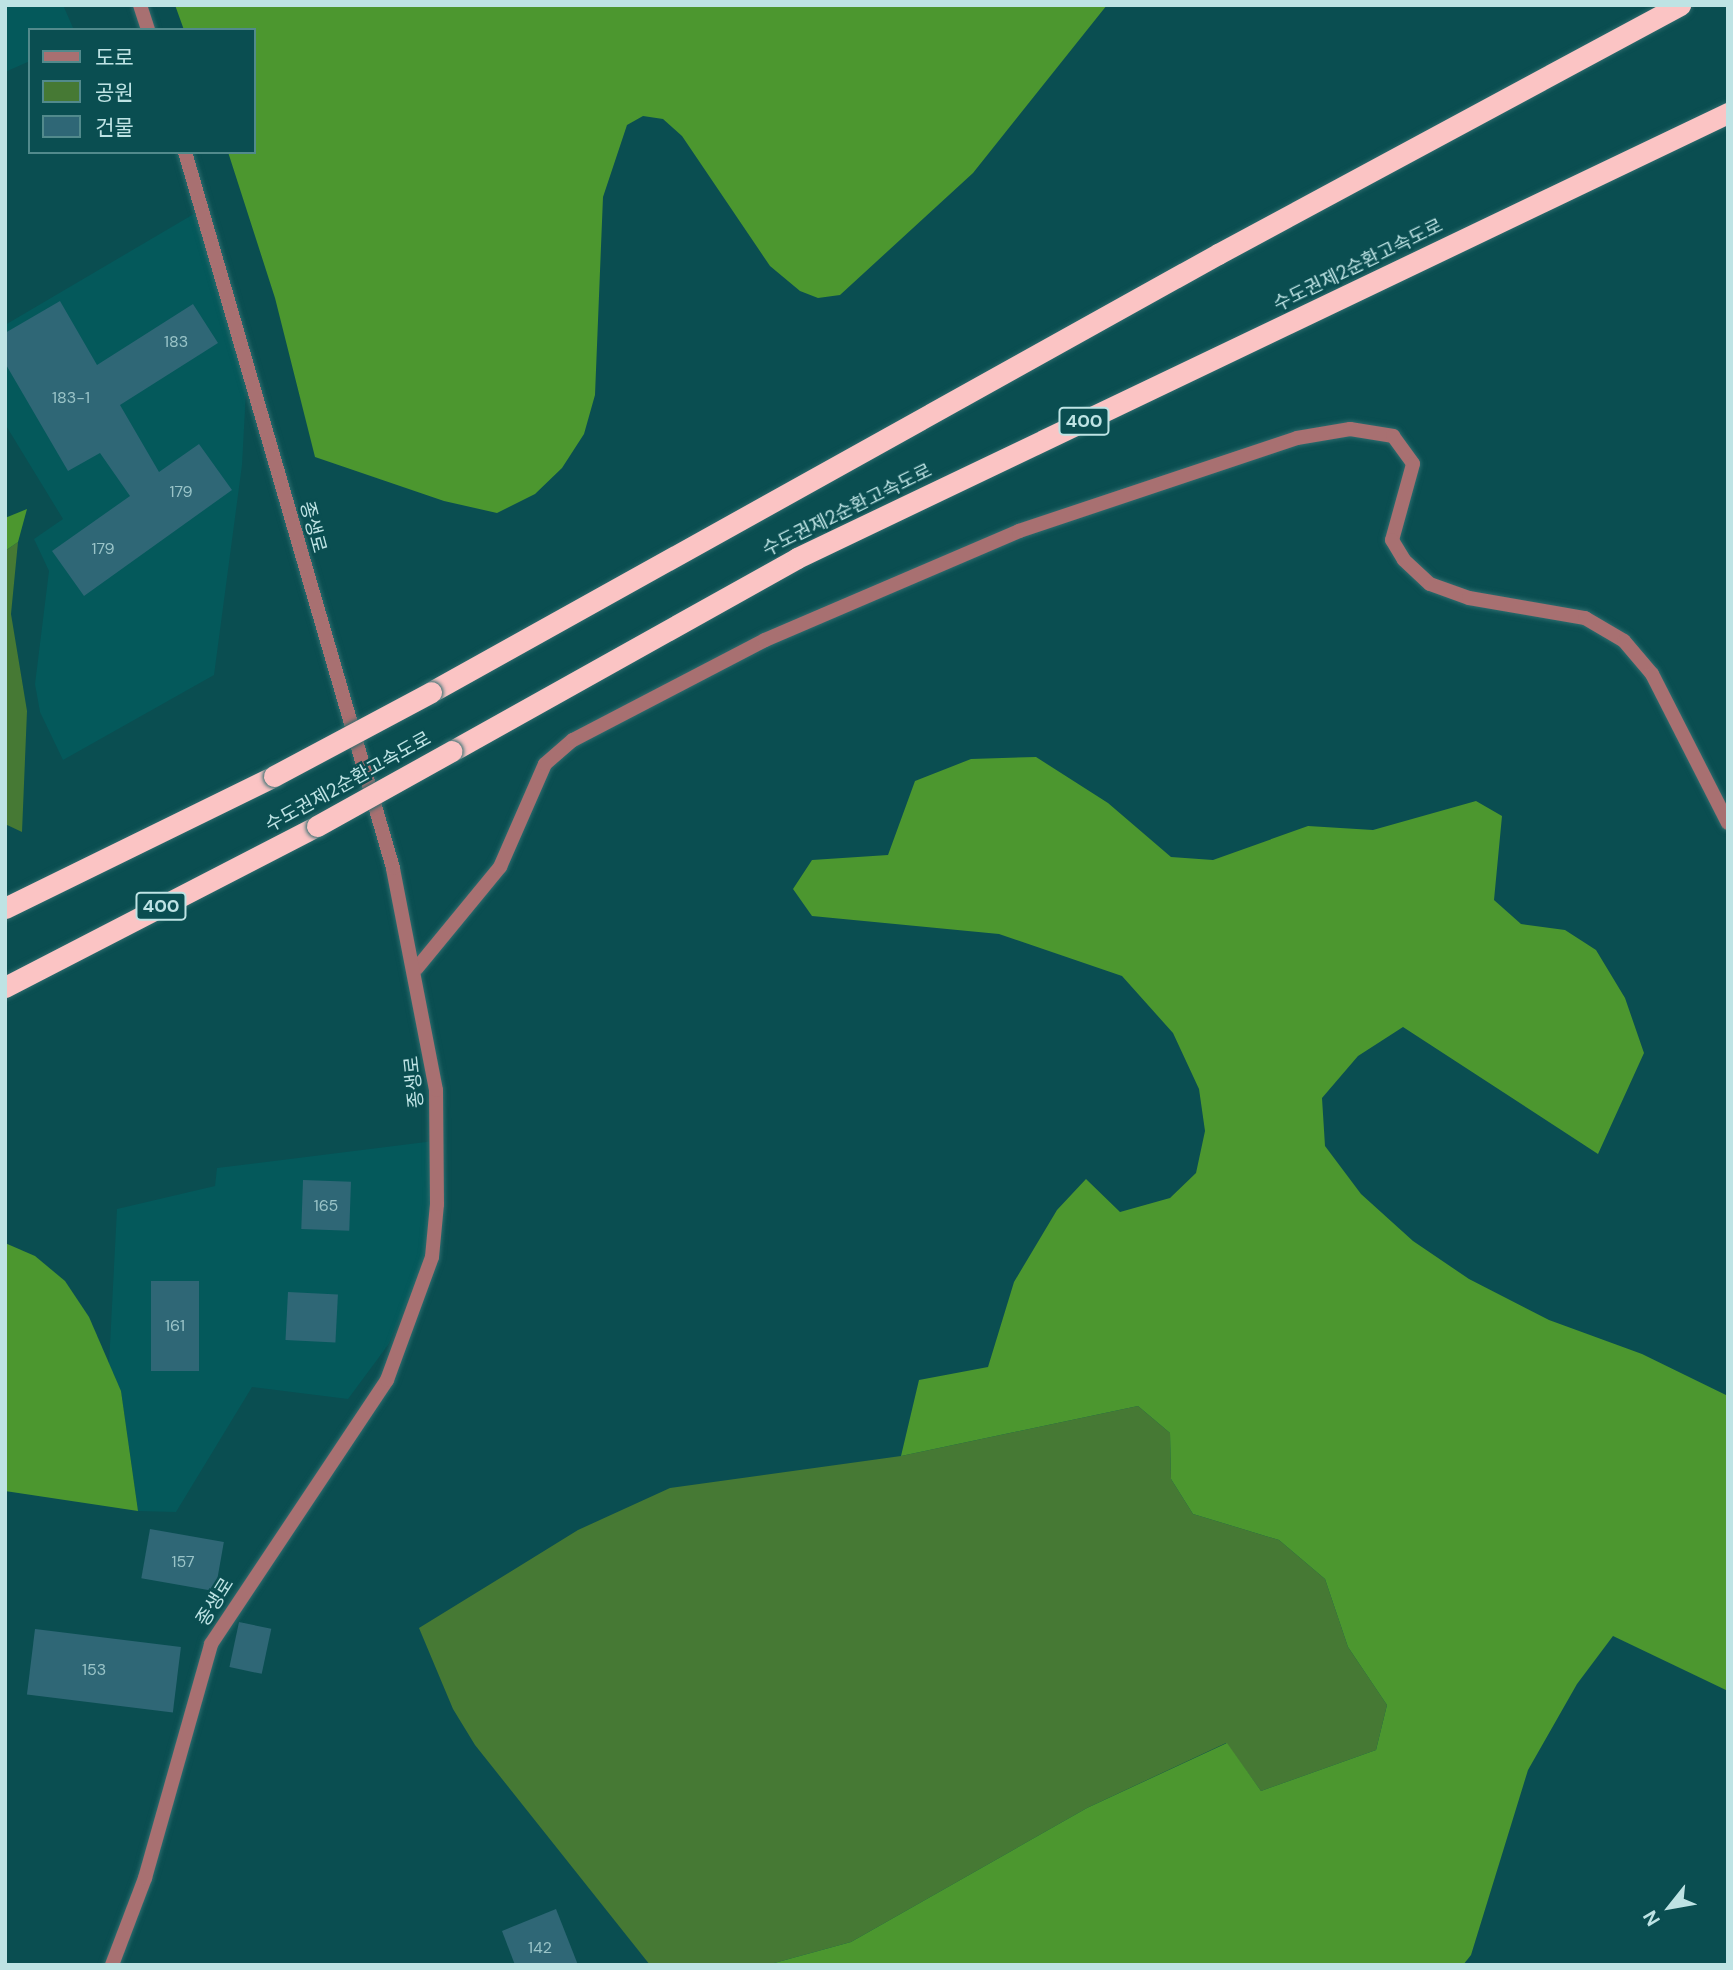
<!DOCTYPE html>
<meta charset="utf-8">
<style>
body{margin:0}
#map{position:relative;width:1733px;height:1970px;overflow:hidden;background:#0a4e51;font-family:"DM Sans","Noto Sans KR",sans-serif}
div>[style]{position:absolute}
.built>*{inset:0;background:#04595b}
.green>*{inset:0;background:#467934}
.forest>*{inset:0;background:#4c972f}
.building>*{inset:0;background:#2f6776;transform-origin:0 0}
.roads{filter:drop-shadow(0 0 2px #2e6c6e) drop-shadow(0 0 2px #2e6c6e)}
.lane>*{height:14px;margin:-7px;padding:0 7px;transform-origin:7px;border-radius:7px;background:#a87071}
.street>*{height:14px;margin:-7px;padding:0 7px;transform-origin:7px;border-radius:7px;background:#a87071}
.highway>*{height:21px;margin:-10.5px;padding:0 10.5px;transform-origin:10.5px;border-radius:10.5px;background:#fbc4c4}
.bridges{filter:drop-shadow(0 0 2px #2e6c6e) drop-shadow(0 0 2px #2e6c6e)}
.highway-bridge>*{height:21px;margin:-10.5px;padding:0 10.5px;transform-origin:10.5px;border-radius:10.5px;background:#fbc4c4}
span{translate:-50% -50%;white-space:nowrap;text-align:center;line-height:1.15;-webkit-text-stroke:5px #0a4e51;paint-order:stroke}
.number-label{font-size:16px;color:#9ac4c8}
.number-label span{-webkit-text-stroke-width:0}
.shield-label span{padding:2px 5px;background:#0a4e51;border:2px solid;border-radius:5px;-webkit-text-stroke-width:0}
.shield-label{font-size:18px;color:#bee3e4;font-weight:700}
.street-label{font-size:19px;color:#bee3e4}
.frame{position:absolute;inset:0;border:7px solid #bee3e4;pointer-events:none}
.legend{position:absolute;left:28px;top:28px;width:228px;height:126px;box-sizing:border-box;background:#0a4e51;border:2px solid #528a8c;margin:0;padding:9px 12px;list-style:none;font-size:21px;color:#bee3e4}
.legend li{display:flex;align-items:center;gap:14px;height:35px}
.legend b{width:35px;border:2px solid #528a8c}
.north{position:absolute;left:1635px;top:1872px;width:70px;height:70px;-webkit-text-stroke:5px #0a4e51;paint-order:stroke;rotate:239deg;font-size:19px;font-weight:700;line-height:28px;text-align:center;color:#bee3e4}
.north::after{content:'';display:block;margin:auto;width:24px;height:32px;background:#bee3e4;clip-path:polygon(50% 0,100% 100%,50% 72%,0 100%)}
</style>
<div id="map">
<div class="built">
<div style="clip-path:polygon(5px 5px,63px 5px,74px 30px,30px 30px,30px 61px,5px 72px)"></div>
<div style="clip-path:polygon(204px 208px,246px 391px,242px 465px,214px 675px,63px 760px,40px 712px,35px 684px,49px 571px,34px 539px,63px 519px,5px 424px,5px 325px)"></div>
<div style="clip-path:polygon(434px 1141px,431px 1235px,420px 1272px,388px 1345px,348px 1399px,252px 1387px,176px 1512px,138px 1511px,121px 1391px,109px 1364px,117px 1209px,215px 1186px,217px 1168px)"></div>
</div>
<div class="green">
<div style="clip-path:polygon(18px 542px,11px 614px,27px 711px,22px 832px,5px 824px,5px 551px)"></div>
<div style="clip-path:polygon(1138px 1406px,1170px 1433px,1171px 1479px,1193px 1514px,1279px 1540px,1325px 1579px,1348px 1647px,1387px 1705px,1376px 1750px,1261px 1791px,1226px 1743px,1087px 1808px,851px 1942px,767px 1965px,650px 1965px,475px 1745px,453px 1709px,419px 1628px,578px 1530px,670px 1488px,901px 1456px)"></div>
</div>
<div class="forest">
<div style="clip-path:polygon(175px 5px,1107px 5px,973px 173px,840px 295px,818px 298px,800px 291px,770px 266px,682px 136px,663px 119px,643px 116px,627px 125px,603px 197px,595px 395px,584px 434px,562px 468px,535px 494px,497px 513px,444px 501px,315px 457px,275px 298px,228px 152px,254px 152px,254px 30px,184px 30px)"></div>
<div style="clip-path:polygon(27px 509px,18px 542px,5px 551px,5px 518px)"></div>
<div style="clip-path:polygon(1036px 757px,1108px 803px,1171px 857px,1213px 860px,1308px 826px,1373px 830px,1476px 801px,1502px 816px,1494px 900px,1521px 924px,1565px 930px,1596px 950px,1625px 998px,1644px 1053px,1598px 1154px,1403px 1027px,1358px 1056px,1322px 1098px,1325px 1146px,1361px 1194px,1413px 1241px,1469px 1279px,1549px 1320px,1642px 1354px,1728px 1396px,1728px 1691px,1613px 1636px,1577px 1684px,1528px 1770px,1471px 1955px,1463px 1965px,767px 1965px,851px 1942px,1087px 1808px,1227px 1743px,1261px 1791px,1376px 1750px,1387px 1705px,1348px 1647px,1325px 1579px,1279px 1540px,1193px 1514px,1171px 1479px,1170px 1433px,1138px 1406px,901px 1456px,919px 1380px,988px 1367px,1014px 1282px,1057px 1210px,1086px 1179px,1120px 1212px,1170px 1198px,1196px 1173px,1205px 1131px,1199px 1089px,1173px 1033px,1122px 976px,999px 934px,812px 916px,793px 889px,812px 860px,888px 855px,915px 781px,971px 759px)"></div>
<div style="clip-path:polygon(5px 1243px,35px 1256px,65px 1281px,89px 1317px,121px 1391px,138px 1511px,5px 1491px)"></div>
</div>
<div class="building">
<div style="clip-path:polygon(60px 301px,97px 365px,193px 304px,218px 343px,120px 405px,159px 472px,199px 444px,232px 490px,84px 596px,52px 551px,130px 496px,100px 453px,68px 471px,5px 363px,5px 333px)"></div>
<div style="left:303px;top:1180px;width:48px;height:49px;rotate:2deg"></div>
<div style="left:151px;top:1281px;width:48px;height:90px"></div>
<div style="left:288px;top:1292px;width:50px;height:48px;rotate:3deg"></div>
<div style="left:150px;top:1529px;width:75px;height:50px;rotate:10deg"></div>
<div style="left:239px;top:1622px;width:33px;height:46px;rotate:12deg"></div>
<div style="left:35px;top:1629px;width:147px;height:66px;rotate:7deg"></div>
<div style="clip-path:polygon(556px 1909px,578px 1965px,515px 1965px,502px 1931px)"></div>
</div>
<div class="roads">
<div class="lane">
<div style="left:417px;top:968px;width:131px;rotate:-50.6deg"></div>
<div style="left:500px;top:867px;width:112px;rotate:-66.4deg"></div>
<div style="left:545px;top:764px;width:37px;rotate:-41deg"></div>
<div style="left:573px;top:740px;width:216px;rotate:-27.5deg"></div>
<div style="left:765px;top:640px;width:276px;rotate:-23.2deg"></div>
<div style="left:1019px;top:531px;width:293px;rotate:-18.5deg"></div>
<div style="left:1297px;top:438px;width:54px;rotate:-9.6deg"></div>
<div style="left:1350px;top:429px;width:44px;rotate:9.2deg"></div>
<div style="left:1393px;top:436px;width:34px;rotate:54deg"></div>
<div style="left:1413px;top:464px;width:79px;rotate:105.4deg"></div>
<div style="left:1392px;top:540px;width:23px;rotate:59deg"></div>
<div style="left:1404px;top:560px;width:35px;rotate:43deg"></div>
<div style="left:1430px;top:584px;width:41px;rotate:19.7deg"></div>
<div style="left:1469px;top:598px;width:118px;rotate:9.8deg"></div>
<div style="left:1585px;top:618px;width:45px;rotate:30.5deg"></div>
<div style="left:1624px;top:641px;width:43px;rotate:49.7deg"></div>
<div style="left:1652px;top:674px;width:167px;rotate:63deg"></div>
</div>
<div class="street">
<div style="left:140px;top:5px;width:26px;rotate:72deg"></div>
<div style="left:112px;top:1965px;width:93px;rotate:-69.2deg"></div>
<div style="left:145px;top:1878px;width:243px;rotate:-74.2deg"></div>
<div style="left:211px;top:1644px;width:317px;rotate:-56.3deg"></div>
<div style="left:387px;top:1380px;width:131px;rotate:-69.9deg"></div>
<div style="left:432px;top:1257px;width:53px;rotate:-84.6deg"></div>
<div style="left:437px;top:1204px;width:114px;rotate:-90.5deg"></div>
<div style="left:436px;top:1090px;width:226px;rotate:-101deg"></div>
<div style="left:393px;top:868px;width:746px;rotate:-106.2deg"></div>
</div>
<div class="highway">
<div style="left:431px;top:692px;width:901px;rotate:-29.1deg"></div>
<div style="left:1218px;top:254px;width:525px;rotate:-28.32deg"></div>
<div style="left:452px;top:751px;width:395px;rotate:-29.2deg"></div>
<div style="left:797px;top:558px;width:1032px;rotate:-25.55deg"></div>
<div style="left:5px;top:908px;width:300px;rotate:-26.1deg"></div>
<div style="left:5px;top:987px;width:351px;rotate:-27.3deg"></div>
</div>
</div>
<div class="bridges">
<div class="highway-bridge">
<div style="left:274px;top:776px;width:178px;rotate:-28.1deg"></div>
<div style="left:317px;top:826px;width:154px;rotate:-29.1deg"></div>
</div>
</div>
<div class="number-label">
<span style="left:176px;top:342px">183</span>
<span style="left:71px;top:398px">183-1</span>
<span style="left:181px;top:492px">179</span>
<span style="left:103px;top:549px">179</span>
<span style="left:326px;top:1206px">165</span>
<span style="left:175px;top:1326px">161</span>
<span style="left:183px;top:1562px">157</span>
<span style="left:94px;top:1670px">153</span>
<span style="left:540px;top:1948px">142</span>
</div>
<div class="shield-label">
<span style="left:1084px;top:421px">400</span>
<span style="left:161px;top:906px">400</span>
</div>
<div class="street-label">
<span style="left:1358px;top:265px;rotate:-26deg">수도권제2순환고속도로</span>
<span style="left:847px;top:510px;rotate:-26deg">수도권제2순환고속도로</span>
<span style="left:313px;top:527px;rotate:75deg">종생로</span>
<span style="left:348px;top:782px;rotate:-29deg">수도권제2순환고속도로</span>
<span style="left:414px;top:1082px;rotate:-96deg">종생로</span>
<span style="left:215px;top:1602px;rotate:-58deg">종생로</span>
</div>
<div class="frame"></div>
<ul class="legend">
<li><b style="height:9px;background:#a87071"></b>도로</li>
<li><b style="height:19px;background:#467934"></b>공원</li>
<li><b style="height:19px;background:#2f6776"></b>건물</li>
</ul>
<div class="north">N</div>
</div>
